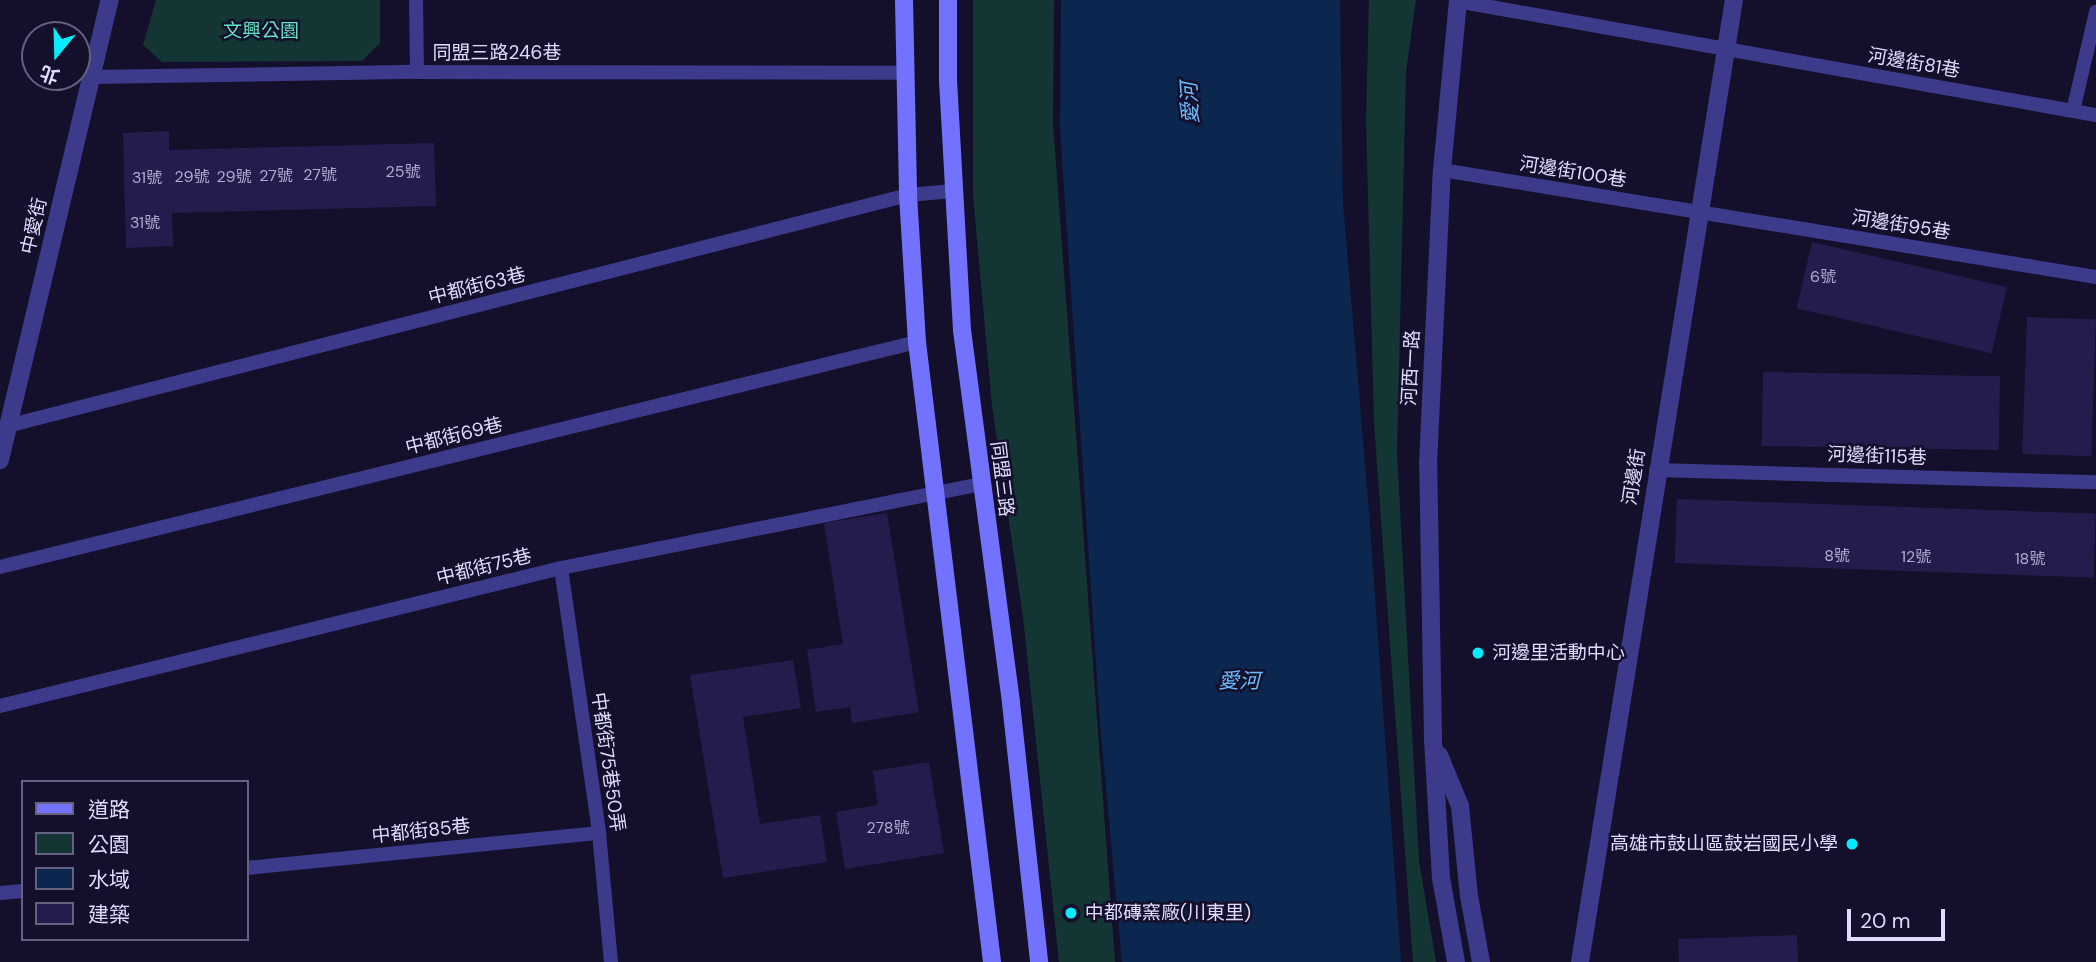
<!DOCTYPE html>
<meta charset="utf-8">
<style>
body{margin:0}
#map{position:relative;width:2096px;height:962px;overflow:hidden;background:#14102b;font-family:"DM Sans","Noto Sans TC",sans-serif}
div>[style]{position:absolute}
.green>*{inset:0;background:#133634}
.water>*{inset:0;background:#0b264f}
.building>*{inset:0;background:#251c4d;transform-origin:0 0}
.lane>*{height:14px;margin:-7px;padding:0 7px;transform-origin:7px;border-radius:7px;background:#3c3a8b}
.street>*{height:18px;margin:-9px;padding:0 9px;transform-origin:9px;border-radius:9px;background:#3c3a8b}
.secondary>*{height:18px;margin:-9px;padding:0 9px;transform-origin:9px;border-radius:9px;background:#7272ff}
.dots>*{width:19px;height:19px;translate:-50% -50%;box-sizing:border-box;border:4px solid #14102b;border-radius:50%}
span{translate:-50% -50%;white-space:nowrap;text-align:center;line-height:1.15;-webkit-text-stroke:5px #14102b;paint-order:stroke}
.number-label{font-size:16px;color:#b0abd2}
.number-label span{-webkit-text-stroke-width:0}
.park-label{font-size:19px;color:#61e4c1}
.street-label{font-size:19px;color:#dedbff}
.poi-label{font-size:19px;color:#dedbff}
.left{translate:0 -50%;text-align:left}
.right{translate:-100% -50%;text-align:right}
.water-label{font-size:21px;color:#69bcff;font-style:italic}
.legend{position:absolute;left:21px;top:780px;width:228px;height:161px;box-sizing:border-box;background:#14102b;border:2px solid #656180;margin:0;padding:9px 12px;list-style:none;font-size:21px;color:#dedbff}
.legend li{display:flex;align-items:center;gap:14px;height:35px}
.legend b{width:35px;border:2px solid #656180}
.north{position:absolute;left:21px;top:21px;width:70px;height:70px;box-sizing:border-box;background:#14102b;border:2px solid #656180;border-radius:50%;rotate:199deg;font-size:19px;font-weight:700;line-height:28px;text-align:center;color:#dedbff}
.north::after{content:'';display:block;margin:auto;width:24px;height:32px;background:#07ebff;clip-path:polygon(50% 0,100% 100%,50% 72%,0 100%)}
.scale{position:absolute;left:1847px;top:909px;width:98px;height:32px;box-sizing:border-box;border:4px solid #dedbff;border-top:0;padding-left:9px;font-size:21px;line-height:24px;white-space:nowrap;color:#dedbff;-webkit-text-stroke:5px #14102b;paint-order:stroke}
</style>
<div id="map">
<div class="green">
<div style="clip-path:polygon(156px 0,380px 0,380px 43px,362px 61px,162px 62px,143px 45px)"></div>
<div style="clip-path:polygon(973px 0,1054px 0,1053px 124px,1115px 962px,1059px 962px,1023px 617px,992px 406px,973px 195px)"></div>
<div style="clip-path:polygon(1369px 0,1416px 0,1406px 72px,1397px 453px,1419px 861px,1436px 962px,1413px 962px,1374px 422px,1366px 120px)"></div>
</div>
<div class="water">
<div style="clip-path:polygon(1061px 0,1340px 0,1343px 203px,1369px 511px,1401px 962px,1122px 962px,1100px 723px,1060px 129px)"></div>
</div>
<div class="building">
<div style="clip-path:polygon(169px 131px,169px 150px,434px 143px,436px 206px,172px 213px,173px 246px,126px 248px,123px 133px)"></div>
<div style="left:1812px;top:242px;width:200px;height:68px;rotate:13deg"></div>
<div style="left:2027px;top:317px;width:69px;height:137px;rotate:2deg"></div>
<div style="left:1763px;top:372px;width:237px;height:74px;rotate:1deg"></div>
<div style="left:1677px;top:499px;width:419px;height:64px;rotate:2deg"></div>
<div style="clip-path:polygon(887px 513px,919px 712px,852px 723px,850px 707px,816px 712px,807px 650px,843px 644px,824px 523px)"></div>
<div style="clip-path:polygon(793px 660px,801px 708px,743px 717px,760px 824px,820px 815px,827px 862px,723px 878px,690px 675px)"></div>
<div style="clip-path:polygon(929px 762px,944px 853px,845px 869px,836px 812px,878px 805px,873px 771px)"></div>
<div style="clip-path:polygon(1797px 935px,1798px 962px,1679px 962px,1678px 939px)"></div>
</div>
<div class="lane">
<div style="left:416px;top:0;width:72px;rotate:89.2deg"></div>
<div style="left:1457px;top:1px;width:649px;rotate:10.12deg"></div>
<div style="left:89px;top:77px;width:328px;rotate:-0.9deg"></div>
<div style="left:417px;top:72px;width:487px;rotate:0.1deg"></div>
<div style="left:2073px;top:111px;width:102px;rotate:-76.9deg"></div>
<div style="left:1442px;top:170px;width:663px;rotate:9.29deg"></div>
<div style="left:11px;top:425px;width:926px;rotate:-14.38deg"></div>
<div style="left:908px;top:195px;width:45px;rotate:-5.1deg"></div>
<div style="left:1656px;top:470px;width:440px;rotate:1.6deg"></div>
<div style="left:0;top:567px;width:944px;rotate:-13.79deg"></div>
<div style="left:561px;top:568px;width:268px;rotate:81.8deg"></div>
<div style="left:599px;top:833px;width:130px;rotate:84.7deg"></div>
<div style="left:0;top:706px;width:578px;rotate:-13.82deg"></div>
<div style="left:561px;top:568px;width:428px;rotate:-11.3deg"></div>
<div style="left:247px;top:868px;width:354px;rotate:-5.7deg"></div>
<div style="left:0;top:893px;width:23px;rotate:-5deg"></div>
</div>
<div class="street">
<div style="left:0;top:460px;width:473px;rotate:-76.6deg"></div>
<div style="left:1439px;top:755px;width:55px;rotate:67.6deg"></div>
<div style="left:1460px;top:806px;width:90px;rotate:84.3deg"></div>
<div style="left:1469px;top:896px;width:67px;rotate:79.7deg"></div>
<div style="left:1456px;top:962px;width:85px;rotate:-100.1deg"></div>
<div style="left:1441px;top:878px;width:139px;rotate:-93.3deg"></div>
<div style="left:1433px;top:739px;width:275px;rotate:-91deg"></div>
<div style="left:1428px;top:464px;width:294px;rotate:-87.3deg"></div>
<div style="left:1442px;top:170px;width:171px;rotate:-84.6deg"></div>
<div style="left:1580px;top:962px;width:974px;rotate:-80.91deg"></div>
</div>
<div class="secondary">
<div style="left:904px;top:0;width:195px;rotate:88.8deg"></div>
<div style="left:908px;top:195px;width:147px;rotate:86.5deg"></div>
<div style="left:917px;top:342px;width:625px;rotate:83.1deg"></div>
<div style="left:948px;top:0;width:80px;rotate:90deg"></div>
<div style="left:948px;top:80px;width:250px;rotate:86.8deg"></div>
<div style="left:962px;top:330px;width:376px;rotate:82.5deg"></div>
<div style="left:1011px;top:703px;width:261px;rotate:83.8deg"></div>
</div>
<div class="dots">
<div style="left:1478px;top:653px;background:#07ebff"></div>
<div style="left:1852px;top:844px;background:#07ebff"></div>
<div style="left:1071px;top:913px;background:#07ebff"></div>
</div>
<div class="number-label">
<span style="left:403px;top:172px">25號</span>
<span style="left:320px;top:175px">27號</span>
<span style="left:276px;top:176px">27號</span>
<span style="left:192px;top:177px">29號</span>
<span style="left:234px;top:177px">29號</span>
<span style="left:147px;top:178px">31號</span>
<span style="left:145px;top:223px">31號</span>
<span style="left:1823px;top:277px">6號</span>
<span style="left:1837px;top:556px">8號</span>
<span style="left:1916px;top:557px">12號</span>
<span style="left:2030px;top:559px">18號</span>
<span style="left:888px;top:828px">278號</span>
</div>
<div class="park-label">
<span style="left:261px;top:31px">文興公園</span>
</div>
<div class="street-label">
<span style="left:497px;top:53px">同盟三路246巷</span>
<span style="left:1914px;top:63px;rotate:10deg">河邊街81巷</span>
<span style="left:1573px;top:172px;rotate:9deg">河邊街100巷</span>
<span style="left:1901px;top:225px;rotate:9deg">河邊街95巷</span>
<span style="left:34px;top:226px;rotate:-77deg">中愛街</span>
<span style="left:477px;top:286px;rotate:-14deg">中都街63巷</span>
<span style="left:1411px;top:368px;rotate:-87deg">河西一路</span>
<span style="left:454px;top:436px;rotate:-14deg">中都街69巷</span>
<span style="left:1877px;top:456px;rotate:2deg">河邊街115巷</span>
<span style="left:1634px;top:477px;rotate:-81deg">河邊街</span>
<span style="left:1002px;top:479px;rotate:83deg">同盟三路</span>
<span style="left:484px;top:567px;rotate:-14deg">中都街75巷</span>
<span style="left:608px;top:762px;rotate:82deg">中都街75巷50弄</span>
<span style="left:421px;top:831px;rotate:-6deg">中都街85巷</span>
</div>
<div class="poi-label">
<span class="left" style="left:1492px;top:653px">河邊里活動中心</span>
<span class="right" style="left:1838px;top:844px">高雄市鼓山區鼓岩國民小學</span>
<span class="left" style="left:1085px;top:913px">中都磚窯廠(川東里)</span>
</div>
<div class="water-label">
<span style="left:1190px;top:103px;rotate:-93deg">愛河</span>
<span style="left:1239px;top:681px">愛河</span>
</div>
<ul class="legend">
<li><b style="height:9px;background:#7272ff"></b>道路</li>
<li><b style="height:19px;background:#133634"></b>公園</li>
<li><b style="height:19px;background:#0b264f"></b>水域</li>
<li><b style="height:19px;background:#251c4d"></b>建築</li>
</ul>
<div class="north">北</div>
<div class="scale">20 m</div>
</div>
